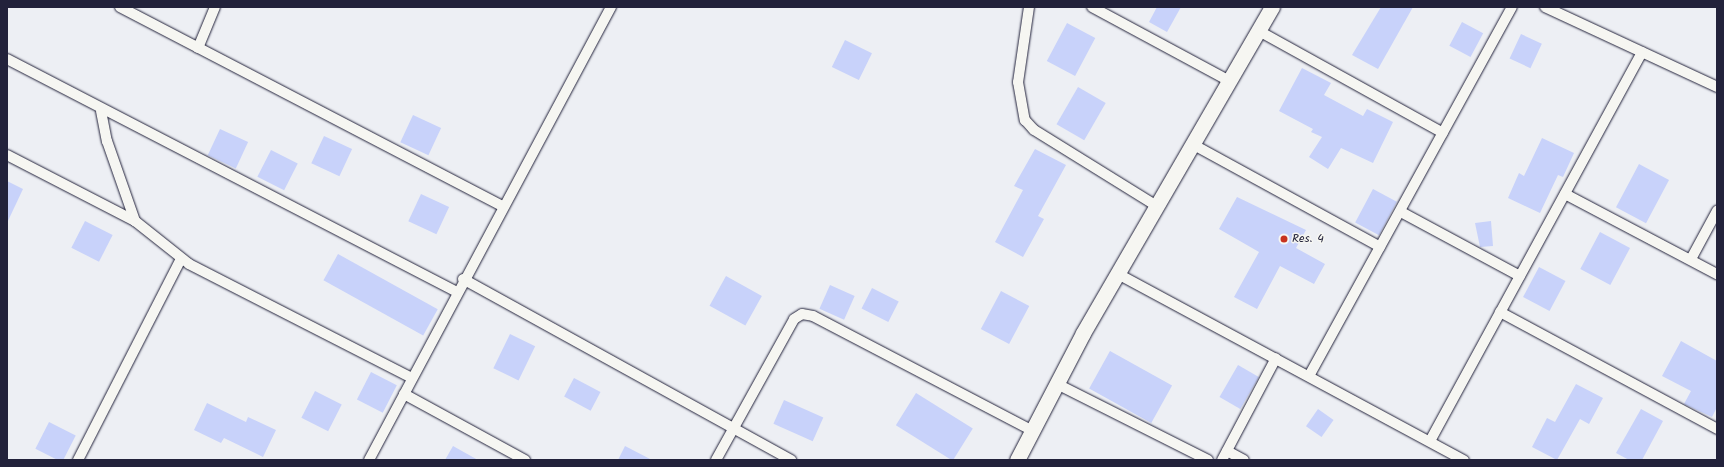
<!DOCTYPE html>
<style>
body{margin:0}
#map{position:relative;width:1724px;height:467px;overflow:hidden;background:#edeff4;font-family:Kalam,sans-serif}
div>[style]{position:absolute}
.building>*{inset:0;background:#c8d2fa;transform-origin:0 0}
.roads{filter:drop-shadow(0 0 1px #22223b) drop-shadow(0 0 1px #22223b)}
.street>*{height:10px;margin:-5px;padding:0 5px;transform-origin:5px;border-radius:5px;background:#f6f6f2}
.secondary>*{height:15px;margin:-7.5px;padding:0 7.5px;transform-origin:7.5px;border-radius:7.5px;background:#f6f6f2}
.dots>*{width:11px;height:11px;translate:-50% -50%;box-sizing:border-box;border:2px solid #f6f6f2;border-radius:50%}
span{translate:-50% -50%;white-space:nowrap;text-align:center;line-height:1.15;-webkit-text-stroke:3px #f6f6f2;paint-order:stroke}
.poi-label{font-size:12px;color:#22223b}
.left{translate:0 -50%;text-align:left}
.frame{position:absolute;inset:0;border:8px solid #22223b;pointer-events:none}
</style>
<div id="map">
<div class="building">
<div style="clip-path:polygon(1157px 7px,1181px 7px,1167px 32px,1149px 22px)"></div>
<div style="clip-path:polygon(1381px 7px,1413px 7px,1378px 69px,1352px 55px)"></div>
<div style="left:1462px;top:22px;width:24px;height:27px;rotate:28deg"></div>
<div style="left:1067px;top:23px;width:32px;height:43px;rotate:28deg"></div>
<div style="left:1521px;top:34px;width:23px;height:27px;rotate:25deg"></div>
<div style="left:845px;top:40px;width:30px;height:30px;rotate:26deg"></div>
<div style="clip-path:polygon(1302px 68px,1331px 83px,1324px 95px,1363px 116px,1367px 109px,1393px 122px,1373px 163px,1341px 148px,1328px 169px,1309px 157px,1322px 137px,1311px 132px,1313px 129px,1279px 111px)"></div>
<div style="left:1078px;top:87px;width:32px;height:43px;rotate:30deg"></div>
<div style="left:413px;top:115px;width:31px;height:30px;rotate:25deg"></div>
<div style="left:220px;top:129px;width:31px;height:29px;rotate:25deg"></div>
<div style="left:324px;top:136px;width:31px;height:30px;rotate:25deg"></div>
<div style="clip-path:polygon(1542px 138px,1574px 153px,1563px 177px,1558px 175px,1540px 213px,1508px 198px,1519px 173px,1524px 176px)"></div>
<div style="clip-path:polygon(1035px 149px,1066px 165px,1038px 216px,1044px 219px,1023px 257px,995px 242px,1023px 190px,1014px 186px)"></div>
<div style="left:271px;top:150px;width:30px;height:30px;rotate:27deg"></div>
<div style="left:1639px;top:164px;width:34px;height:49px;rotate:28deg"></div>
<div style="clip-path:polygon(7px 181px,23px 189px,7px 223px)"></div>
<div style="left:1373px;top:189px;width:27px;height:38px;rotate:28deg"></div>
<div style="left:421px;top:194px;width:31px;height:30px;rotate:25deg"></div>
<div style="clip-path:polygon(1237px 197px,1306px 230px,1296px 248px,1325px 264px,1314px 284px,1280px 266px,1257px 309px,1234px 297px,1259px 252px,1219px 229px)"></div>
<div style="left:85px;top:221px;width:31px;height:30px;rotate:27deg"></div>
<div style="clip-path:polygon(1491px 221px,1493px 246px,1480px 247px,1475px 223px)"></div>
<div style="left:1600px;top:232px;width:34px;height:42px;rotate:28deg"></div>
<div style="left:338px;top:254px;width:114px;height:30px;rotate:29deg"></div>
<div style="left:1539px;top:267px;width:30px;height:34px;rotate:28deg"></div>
<div style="left:726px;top:276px;width:41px;height:34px;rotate:29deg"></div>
<div style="left:830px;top:285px;width:27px;height:26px;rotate:24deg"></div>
<div style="left:872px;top:288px;width:30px;height:23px;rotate:27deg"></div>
<div style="left:1001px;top:291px;width:32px;height:43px;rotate:28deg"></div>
<div style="left:510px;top:334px;width:28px;height:38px;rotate:26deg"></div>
<div style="clip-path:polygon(1681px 341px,1717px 361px,1717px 407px,1712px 417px,1684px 404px,1691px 391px,1662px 376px)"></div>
<div style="left:1110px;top:351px;width:71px;height:43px;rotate:29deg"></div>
<div style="left:1238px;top:365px;width:24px;height:37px;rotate:30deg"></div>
<div style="left:371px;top:372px;width:29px;height:31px;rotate:27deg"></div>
<div style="left:574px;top:378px;width:30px;height:21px;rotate:28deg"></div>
<div style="clip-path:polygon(1576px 384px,1603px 398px,1589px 424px,1580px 419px,1557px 460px,1532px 447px,1547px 418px,1555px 422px)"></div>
<div style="left:315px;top:391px;width:30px;height:30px;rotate:27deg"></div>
<div style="left:916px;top:393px;width:67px;height:38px;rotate:32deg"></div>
<div style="left:784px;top:400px;width:43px;height:26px;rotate:24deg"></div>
<div style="clip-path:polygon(207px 403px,246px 422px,248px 417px,276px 430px,263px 457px,224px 438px,221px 443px,194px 430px)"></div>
<div style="left:1318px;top:409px;width:19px;height:21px;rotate:35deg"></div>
<div style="clip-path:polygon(1641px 409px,1663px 421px,1642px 460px,1629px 460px,1616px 453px)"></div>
<div style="left:49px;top:422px;width:30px;height:30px;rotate:27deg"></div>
<div style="clip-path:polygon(453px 446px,478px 460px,445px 460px)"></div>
<div style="clip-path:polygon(625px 446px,652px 460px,618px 460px)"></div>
</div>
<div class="roads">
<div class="street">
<div style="left:120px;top:7px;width:432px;rotate:27.5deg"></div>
<div style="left:1029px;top:7px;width:76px;rotate:98.3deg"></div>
<div style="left:1018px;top:82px;width:39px;rotate:80deg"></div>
<div style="left:1025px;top:120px;width:13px;rotate:48deg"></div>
<div style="left:1034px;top:130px;width:146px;rotate:31.8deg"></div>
<div style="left:1092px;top:7px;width:158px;rotate:28.3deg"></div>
<div style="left:1545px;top:7px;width:190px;rotate:24.9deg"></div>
<div style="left:1259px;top:31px;width:210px;rotate:29deg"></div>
<div style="left:198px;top:48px;width:44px;rotate:-67.5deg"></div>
<div style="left:7px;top:59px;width:507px;rotate:27.37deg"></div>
<div style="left:101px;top:111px;width:31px;rotate:79deg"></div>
<div style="left:107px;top:141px;width:85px;rotate:70.7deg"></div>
<div style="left:1194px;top:145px;width:212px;rotate:28.7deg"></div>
<div style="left:7px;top:155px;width:144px;rotate:27.3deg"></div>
<div style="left:135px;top:221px;width:69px;rotate:38.5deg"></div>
<div style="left:189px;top:264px;width:250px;rotate:27.1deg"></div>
<div style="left:1565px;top:194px;width:172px;rotate:27.8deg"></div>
<div style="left:1401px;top:212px;width:135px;rotate:28.3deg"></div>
<div style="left:1691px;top:259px;width:55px;rotate:-61.6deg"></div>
<div style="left:1118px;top:274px;width:393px;rotate:28.3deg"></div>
<div style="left:463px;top:279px;width:375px;rotate:28.9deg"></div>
<div style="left:1500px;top:312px;width:247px;rotate:28.3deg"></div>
<div style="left:1309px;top:376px;width:421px;rotate:-61.2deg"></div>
<div style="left:1057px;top:384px;width:169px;rotate:26.7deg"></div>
<div style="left:404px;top:394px;width:138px;rotate:28.6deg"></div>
<div style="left:1430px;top:441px;width:443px;rotate:-61.4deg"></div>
<div style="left:1227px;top:451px;width:19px;rotate:28deg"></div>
<div style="left:78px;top:460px;width:226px;rotate:-62.9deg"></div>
<div style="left:369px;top:460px;width:514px;rotate:-61.89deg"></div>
<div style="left:716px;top:460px;width:161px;rotate:-61deg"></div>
<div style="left:794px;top:319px;width:9px;rotate:-32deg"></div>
<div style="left:802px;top:314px;width:11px;rotate:10deg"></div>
<div style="left:813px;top:316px;width:248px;rotate:27.6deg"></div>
<div style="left:1222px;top:460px;width:115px;rotate:-62.1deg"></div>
</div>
<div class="secondary">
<div style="left:1017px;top:460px;width:143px;rotate:-62.5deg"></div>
<div style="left:1083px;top:333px;width:377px;rotate:-59.9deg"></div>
</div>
</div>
<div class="dots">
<div style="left:1284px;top:239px;background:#c8321e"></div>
</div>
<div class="poi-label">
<span class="left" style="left:1292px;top:239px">Res. 4</span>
</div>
<div class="frame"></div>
</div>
